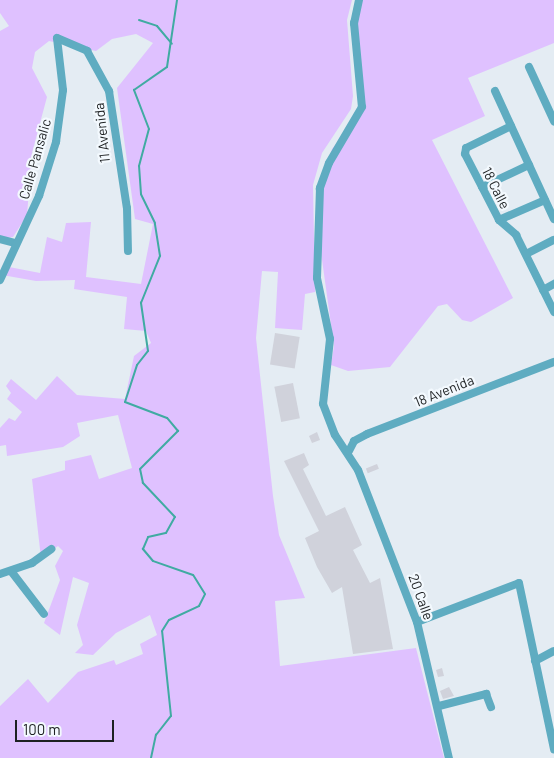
<!DOCTYPE html>
<style>
body{margin:0}
#map{position:relative;width:554px;height:758px;overflow:hidden;background:#e4ecf3;font-family:Barlow,sans-serif}
div>[style]{position:absolute}
.green>*{inset:0;background:#dfc1ff}
.stream>*{height:2px;margin:-1px;padding:0 1px;transform-origin:1px;border-radius:1px;background:#40aba2}
.building>*{inset:0;background:#d0d2db;transform-origin:0 0}
.minor>*{height:8px;margin:-4px;padding:0 4px;transform-origin:4px;border-radius:4px;background:#5facc1}
span{translate:-50% -50%;white-space:nowrap;text-align:center;line-height:1.15;-webkit-text-stroke:4.5px #f3f9fe;paint-order:stroke}
.street-label{font-size:14px;color:#1e2123}
.scale{position:absolute;left:15px;top:720px;width:99px;height:22px;box-sizing:border-box;border:2px solid #1e2123;border-top:0;padding-left:6px;font-size:15px;line-height:18px;white-space:nowrap;color:#1e2123;-webkit-text-stroke:4px #f3f9fe;paint-order:stroke}
</style>
<div id="map">
<div class="green">
<div style="clip-path:polygon(0 0,352px 0,347px 20px,353px 96px,351px 109px,322px 153px,313px 185px,315px 292px,305px 294px,302px 330px,275px 328px,278px 272px,262px 271px,256px 338px,273px 496px,279px 535px,305px 598px,275px 601px,280px 666px,416px 648px,444px 758px,0 758px,0 706px,28px 679px,48px 703px,78px 672px,114px 660px,116px 665px,143px 654px,140px 644px,157px 635px,150px 615px,116px 633px,93px 655px,75px 653px,83px 645px,77px 625px,89px 583px,73px 577px,60px 635px,44px 623px,60px 580px,55px 566px,63px 551px,58px 546px,41px 558px,32px 479px,65px 470px,65px 461px,91px 455px,99px 479px,132px 468px,118px 415px,77px 423px,80px 436px,63px 447px,7px 456px,6px 445px,0 446px,0 428px,9px 418px,15px 421px,22px 412px,7px 399px,11px 393px,6px 386px,11px 379px,36px 400px,57px 376px,77px 395px,125px 399px,134px 356px,151px 343px,146px 331px,124px 329px,127px 297px,74px 289px,75px 280px,36px 281px,2px 275px,9px 267px,40px 273px,47px 237px,62px 242px,66px 223px,91px 222px,86px 277px,141px 284px,153px 224px,135px 219px,117px 88px,153px 43px,136px 34px,112px 39px,96px 51px,49px 41px,35px 52px,32px 68px,47px 97px,32px 153px,27px 215px,13px 237px,0 239px,0 31px,9px 26px,0 13px)"></div>
<div style="clip-path:polygon(361px 0,554px 0,554px 43px,468px 78px,485px 116px,432px 140px,513px 298px,471px 322px,462px 320px,447px 304px,438px 306px,390px 367px,348px 371px,331px 365px,334px 346px,318px 231px,321px 185px,332px 149px,357px 118px,364px 96px,356px 28px)"></div>
</div>
<div class="stream">
<div style="left:139px;top:20px;width:19px;rotate:18deg"></div>
<div style="left:157px;top:26px;width:23px;rotate:50deg"></div>
<div style="left:151px;top:758px;width:24px;rotate:-78deg"></div>
<div style="left:156px;top:735px;width:24px;rotate:-52deg"></div>
<div style="left:171px;top:716px;width:85px;rotate:-96deg"></div>
<div style="left:162px;top:631px;width:13px;rotate:-58deg"></div>
<div style="left:169px;top:620px;width:33px;rotate:-25deg"></div>
<div style="left:199px;top:606px;width:13px;rotate:-63deg"></div>
<div style="left:205px;top:594px;width:22px;rotate:-122deg"></div>
<div style="left:193px;top:575px;width:42px;rotate:-160.7deg"></div>
<div style="left:153px;top:561px;width:16px;rotate:-130deg"></div>
<div style="left:143px;top:549px;width:13px;rotate:-67deg"></div>
<div style="left:148px;top:537px;width:18px;rotate:-13deg"></div>
<div style="left:166px;top:533px;width:18px;rotate:-61deg"></div>
<div style="left:175px;top:517px;width:47px;rotate:-133.3deg"></div>
<div style="left:143px;top:483px;width:14px;rotate:-102deg"></div>
<div style="left:140px;top:469px;width:54px;rotate:-45deg"></div>
<div style="left:178px;top:431px;width:17px;rotate:-130deg"></div>
<div style="left:167px;top:418px;width:45px;rotate:-159.1deg"></div>
<div style="left:125px;top:402px;width:39px;rotate:-72deg"></div>
<div style="left:137px;top:365px;width:18px;rotate:-52deg"></div>
<div style="left:148px;top:351px;width:49px;rotate:-98.3deg"></div>
<div style="left:141px;top:303px;width:51px;rotate:-68deg"></div>
<div style="left:160px;top:256px;width:33px;rotate:-99deg"></div>
<div style="left:155px;top:223px;width:32px;rotate:-116deg"></div>
<div style="left:141px;top:194px;width:28px;rotate:-94deg"></div>
<div style="left:139px;top:166px;width:38px;rotate:-75deg"></div>
<div style="left:149px;top:129px;width:42px;rotate:-111deg"></div>
<div style="left:134px;top:90px;width:40px;rotate:-34.9deg"></div>
<div style="left:167px;top:67px;width:68px;rotate:-81.5deg"></div>
</div>
<div class="building">
<div style="left:275px;top:333px;width:25px;height:32px;rotate:9deg"></div>
<div style="left:293px;top:383px;width:36px;height:19px;rotate:79deg"></div>
<div style="clip-path:polygon(317px 432px,320px 440px,312px 443px,309px 436px)"></div>
<div style="clip-path:polygon(304px 453px,309px 465px,303px 469px,326px 516px,345px 507px,362px 545px,353px 550px,370px 583px,380px 578px,393px 649px,353px 654px,342px 587px,332px 593px,317px 567px,305px 538px,319px 531px,284px 461px)"></div>
<div style="left:377px;top:464px;width:5px;height:12px;rotate:68deg"></div>
<div style="clip-path:polygon(442px 668px,444px 676px,438px 677px,436px 670px)"></div>
<div style="clip-path:polygon(449px 687px,454px 696px,443px 699px,440px 691px)"></div>
</div>
<div class="minor">
<div style="left:359px;top:0;width:24px;rotate:102deg"></div>
<div style="left:354px;top:23px;width:84px;rotate:84.6deg"></div>
<div style="left:362px;top:107px;width:65px;rotate:120.5deg"></div>
<div style="left:329px;top:163px;width:27px;rotate:110deg"></div>
<div style="left:320px;top:188px;width:90px;rotate:91.9deg"></div>
<div style="left:317px;top:278px;width:62px;rotate:78deg"></div>
<div style="left:330px;top:339px;width:65px;rotate:96.1deg"></div>
<div style="left:323px;top:404px;width:33px;rotate:69deg"></div>
<div style="left:335px;top:435px;width:42px;rotate:56.7deg"></div>
<div style="left:358px;top:470px;width:163px;rotate:68.8deg"></div>
<div style="left:417px;top:622px;width:140px;rotate:76.8deg"></div>
<div style="left:57px;top:38px;width:33px;rotate:23deg"></div>
<div style="left:87px;top:51px;width:46px;rotate:61.2deg"></div>
<div style="left:109px;top:91px;width:118px;rotate:81.3deg"></div>
<div style="left:127px;top:208px;width:43px;rotate:88.7deg"></div>
<div style="left:529px;top:67px;width:60px;rotate:65.2deg"></div>
<div style="left:495px;top:91px;width:141px;rotate:65.3deg"></div>
<div style="left:511px;top:126px;width:50px;rotate:153.9deg"></div>
<div style="left:466px;top:148px;width:6px;rotate:99deg"></div>
<div style="left:465px;top:154px;width:74px;rotate:62.7deg"></div>
<div style="left:499px;top:220px;width:23px;rotate:41deg"></div>
<div style="left:516px;top:235px;width:86px;rotate:63.7deg"></div>
<div style="left:482px;top:187px;width:52px;rotate:-25.1deg"></div>
<div style="left:499px;top:220px;width:50px;rotate:-23.5deg"></div>
<div style="left:0;top:239px;width:16px;rotate:15deg"></div>
<div style="left:526px;top:254px;width:31px;rotate:-27deg"></div>
<div style="left:0;top:280px;width:93px;rotate:-65.1deg"></div>
<div style="left:39px;top:196px;width:57px;rotate:-72.5deg"></div>
<div style="left:56px;top:142px;width:52px;rotate:-82.3deg"></div>
<div style="left:63px;top:90px;width:52px;rotate:-96.6deg"></div>
<div style="left:543px;top:290px;width:13px;rotate:-29deg"></div>
<div style="left:349px;top:451px;width:11px;rotate:-63deg"></div>
<div style="left:354px;top:441px;width:15px;rotate:-28deg"></div>
<div style="left:367px;top:434px;width:200px;rotate:-21.1deg"></div>
<div style="left:11px;top:571px;width:54px;rotate:52.5deg"></div>
<div style="left:0;top:574px;width:34px;rotate:-19deg"></div>
<div style="left:32px;top:563px;width:24px;rotate:-36deg"></div>
<div style="left:417px;top:622px;width:109px;rotate:-20.9deg"></div>
<div style="left:519px;top:583px;width:170px;rotate:78.1deg"></div>
<div style="left:535px;top:661px;width:21px;rotate:-28deg"></div>
<div style="left:439px;top:706px;width:49px;rotate:-14.3deg"></div>
<div style="left:486px;top:694px;width:14px;rotate:69deg"></div>
</div>
<div class="street-label">
<span style="left:102px;top:133px;rotate:-96deg">11 Avenida</span>
<span style="left:35px;top:159px;rotate:-74deg">Calle Pansalic</span>
<span style="left:496px;top:188px;rotate:63deg">18 Calle</span>
<span style="left:444px;top:391px;rotate:-22deg">18 Avenida</span>
<span style="left:421px;top:597px;rotate:70deg">20 Calle</span>
</div>
<div class="scale">100 m</div>
</div>
